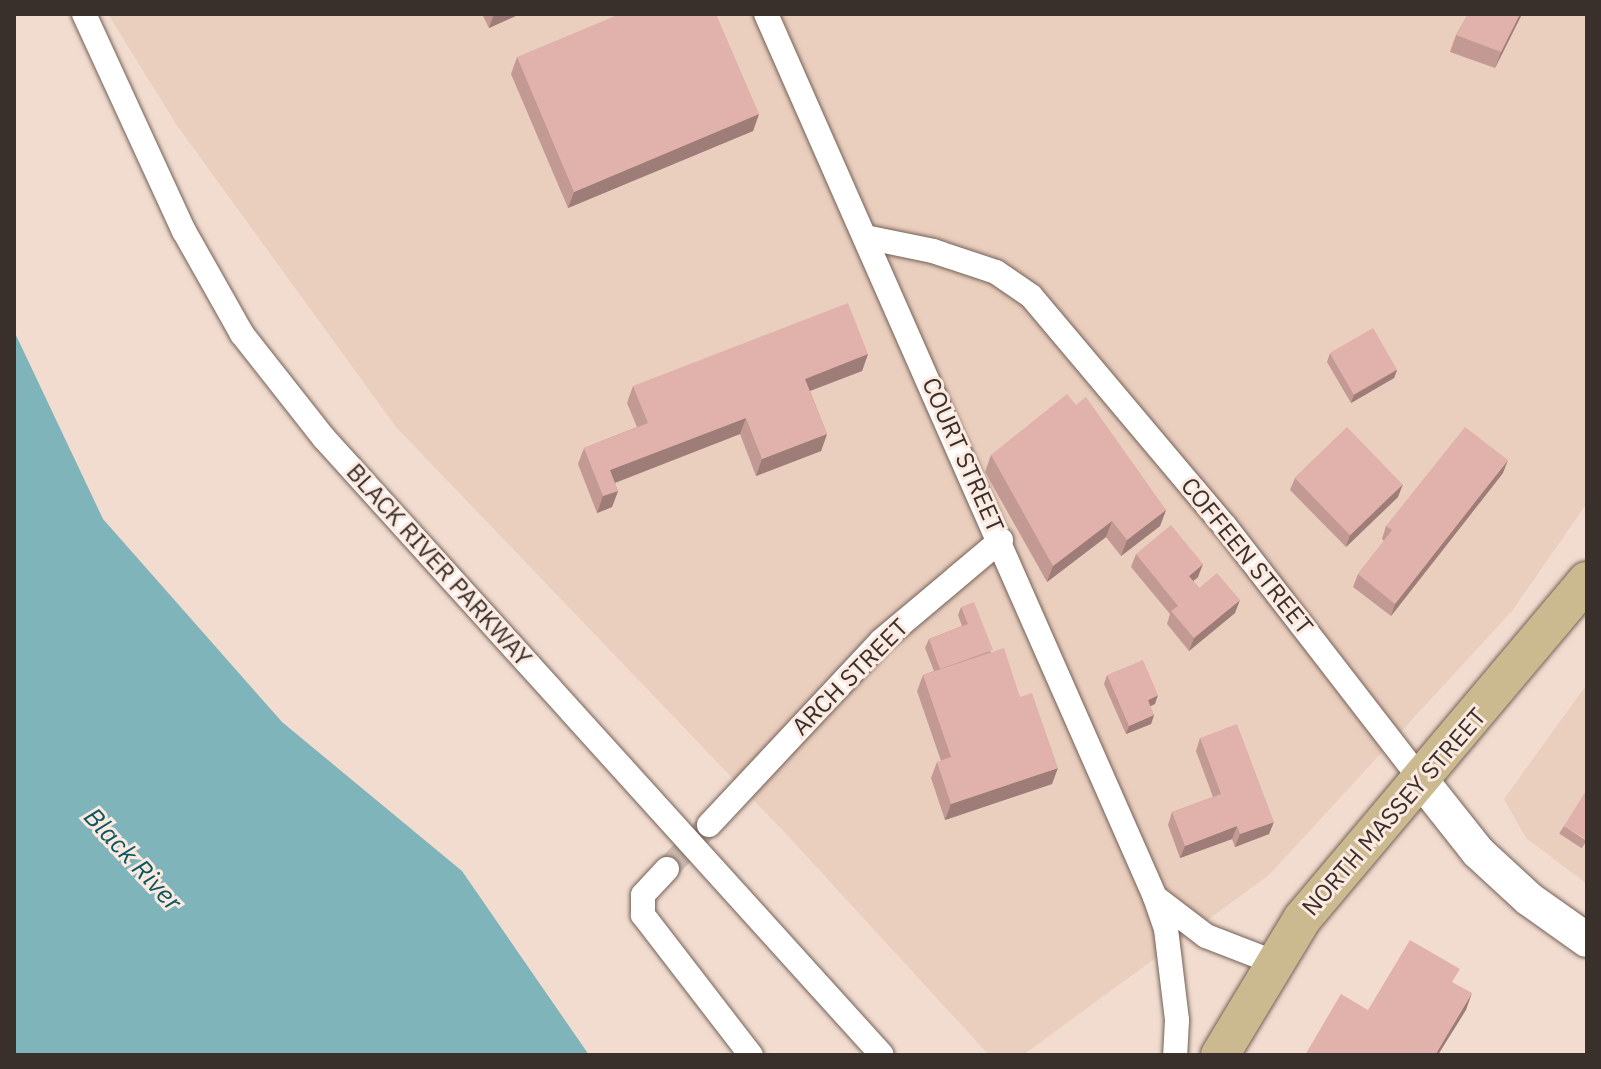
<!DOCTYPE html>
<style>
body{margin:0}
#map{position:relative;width:1601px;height:1069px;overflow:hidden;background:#f2dcd0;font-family:"IBM Plex Sans",sans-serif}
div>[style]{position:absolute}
.built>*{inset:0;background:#eacebe}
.water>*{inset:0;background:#7fb4bb}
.street-tunnel>*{height:24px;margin-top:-12px;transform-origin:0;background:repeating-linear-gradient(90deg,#cdbaaf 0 24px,transparent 0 36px)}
.roads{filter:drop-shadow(0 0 2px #746157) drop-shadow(0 0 2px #746157)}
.street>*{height:24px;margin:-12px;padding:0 12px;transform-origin:12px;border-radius:12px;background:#fff}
.secondary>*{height:34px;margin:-17px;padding:0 17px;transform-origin:17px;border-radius:17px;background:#fff}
.primary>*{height:38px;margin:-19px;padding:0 19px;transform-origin:19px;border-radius:19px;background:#cbb98f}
.wall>*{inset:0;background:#c29993;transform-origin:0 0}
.shaded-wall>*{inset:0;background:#9e7d78}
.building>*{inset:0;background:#e1b2ab;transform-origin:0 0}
span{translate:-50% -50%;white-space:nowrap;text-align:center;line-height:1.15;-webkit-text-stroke:6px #fceae1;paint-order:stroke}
.street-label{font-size:24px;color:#39302c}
.water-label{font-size:26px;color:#095760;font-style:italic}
.frame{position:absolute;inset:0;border:16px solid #39302c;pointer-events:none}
</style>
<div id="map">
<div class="built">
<div style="clip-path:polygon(108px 14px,1587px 14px,1587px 503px,1512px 611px,1269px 875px,1023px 1055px,989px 1055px,788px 836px,396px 427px,176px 124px)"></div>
<div style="clip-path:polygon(1587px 684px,1587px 884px,1526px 838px,1504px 799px)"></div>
</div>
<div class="water">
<div style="clip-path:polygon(14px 331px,103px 519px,282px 722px,462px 871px,589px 1055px,14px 1055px)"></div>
</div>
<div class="street-tunnel">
<div style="left:667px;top:869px;width:55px;rotate:-46.5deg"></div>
</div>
<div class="roads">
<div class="street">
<div style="left:84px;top:14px;width:239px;rotate:65.3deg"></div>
<div style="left:184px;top:231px;width:118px;rotate:60.6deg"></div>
<div style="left:242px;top:334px;width:131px;rotate:51.8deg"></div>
<div style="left:323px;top:437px;width:833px;rotate:47.87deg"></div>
<div style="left:766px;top:14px;width:965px;rotate:66.22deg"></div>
<div style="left:1155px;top:897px;width:34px;rotate:71deg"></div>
<div style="left:1166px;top:929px;width:92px;rotate:83.1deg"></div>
<div style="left:1177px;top:1020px;width:35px;rotate:93deg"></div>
<div style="left:865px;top:237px;width:69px;rotate:11.6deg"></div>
<div style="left:933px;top:251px;width:66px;rotate:18.4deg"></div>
<div style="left:996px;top:272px;width:42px;rotate:34.4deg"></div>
<div style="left:1031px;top:296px;width:301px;rotate:49.9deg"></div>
<div style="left:1225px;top:526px;width:321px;rotate:52.3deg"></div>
<div style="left:709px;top:825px;width:252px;rotate:-46.9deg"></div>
<div style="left:881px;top:641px;width:157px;rotate:-40.1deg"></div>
<div style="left:667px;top:869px;width:35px;rotate:133deg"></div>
<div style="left:643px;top:895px;width:20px;rotate:90deg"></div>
<div style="left:643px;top:915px;width:177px;rotate:52.4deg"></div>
<div style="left:1155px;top:897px;width:64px;rotate:37.4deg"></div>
<div style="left:1206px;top:936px;width:72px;rotate:21.2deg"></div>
</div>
<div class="secondary">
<div style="left:1421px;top:780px;width:92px;rotate:51.6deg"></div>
<div style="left:1478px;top:852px;width:69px;rotate:42.7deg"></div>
<div style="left:1529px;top:899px;width:71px;rotate:35.3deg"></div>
</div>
<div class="primary">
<div style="left:1220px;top:1055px;width:159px;rotate:-58.9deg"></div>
<div style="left:1302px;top:919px;width:442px;rotate:-49.9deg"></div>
</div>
</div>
<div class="wall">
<div style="clip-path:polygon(482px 14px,520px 14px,489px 28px)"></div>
<div style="clip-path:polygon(1468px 14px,1522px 14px,1495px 68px,1450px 52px,1456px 35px)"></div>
<div style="clip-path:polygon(517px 57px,759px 114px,753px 131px,568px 208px,511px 74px)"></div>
<div style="clip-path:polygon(1330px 353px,1397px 370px,1394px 378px,1351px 403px,1327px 362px)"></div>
<div style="clip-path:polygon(868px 354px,862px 371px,810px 391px,827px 434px,821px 451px,756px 476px,740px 434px,615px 483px,618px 491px,612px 507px,597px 513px,578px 464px,584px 448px,637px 427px,627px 403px,633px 386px)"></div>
<div style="clip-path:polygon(1076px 405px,1166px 510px,1160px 526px,1121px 556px,1106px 537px,1047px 582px,985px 472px,991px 455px)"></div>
<div style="clip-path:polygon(1503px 473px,1391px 616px,1353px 587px,1358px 574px,1384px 541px,1382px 539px,1386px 526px)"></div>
<div style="clip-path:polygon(1295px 478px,1398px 497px,1346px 547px,1290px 490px)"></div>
<div style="clip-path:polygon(1136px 554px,1198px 577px,1193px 581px,1199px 588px,1235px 613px,1189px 651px,1167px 624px,1170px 614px,1131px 567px)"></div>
<div style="clip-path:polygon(961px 607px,1020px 697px,1052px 784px,945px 820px,931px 778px,937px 762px,941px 761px,917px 691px,923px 675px,934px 671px,925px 648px,929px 639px,962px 626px,958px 615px)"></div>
<div style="clip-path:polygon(1107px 675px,1155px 704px,1150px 706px,1154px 715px,1151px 724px,1126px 734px,1104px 684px)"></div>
<div style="clip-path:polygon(1200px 738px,1269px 834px,1235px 847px,1232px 839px,1180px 858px,1168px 825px,1172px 812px,1213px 797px,1196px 751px)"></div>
<div style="left:1564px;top:826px;width:27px;height:9px;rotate:33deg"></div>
</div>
<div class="shaded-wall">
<div style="clip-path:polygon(494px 14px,520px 14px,489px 28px)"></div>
<div style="clip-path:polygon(1520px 14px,1522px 14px,1495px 68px,1501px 52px)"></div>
<div style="clip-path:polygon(759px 114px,753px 131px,568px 208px,574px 192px)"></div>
<div style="clip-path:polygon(868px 354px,862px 371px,799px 395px,805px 379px)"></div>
<div style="clip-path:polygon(1397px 370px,1394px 378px,1351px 403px,1354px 395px)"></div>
<div style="clip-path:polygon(746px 418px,740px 434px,604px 487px,610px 470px)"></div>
<div style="clip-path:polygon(827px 434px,821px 451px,756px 476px,762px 459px)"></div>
<div style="clip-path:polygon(1508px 460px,1503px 473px,1391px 616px,1395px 604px)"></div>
<div style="clip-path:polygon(1403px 484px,1398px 497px,1346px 547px,1350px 535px)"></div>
<div style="clip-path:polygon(618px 491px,612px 507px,597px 513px,603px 496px)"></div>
<div style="clip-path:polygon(1166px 510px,1160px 526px,1121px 556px,1127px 540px)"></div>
<div style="clip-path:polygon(1112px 521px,1106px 537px,1047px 582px,1053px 566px)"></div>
<div style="clip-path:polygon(1203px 564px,1198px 577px,1184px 589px,1189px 576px)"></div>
<div style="clip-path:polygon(1240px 600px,1235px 613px,1189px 651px,1194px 638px)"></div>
<div style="clip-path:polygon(1158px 695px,1155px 704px,1144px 709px,1148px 700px)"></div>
<div style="clip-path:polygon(1154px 715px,1151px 724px,1126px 734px,1129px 726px)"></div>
<div style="clip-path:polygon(1058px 768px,1052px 784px,945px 820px,951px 804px)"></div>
<div style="clip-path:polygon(1274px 822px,1269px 834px,1235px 847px,1240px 834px)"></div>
<div style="clip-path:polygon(1237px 826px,1232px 839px,1180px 858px,1185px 846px)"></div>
<div style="clip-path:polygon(1472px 993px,1466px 1010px,1438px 1055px,1435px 1055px)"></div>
</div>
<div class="building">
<div style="clip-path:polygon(620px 14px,716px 14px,759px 114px,574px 192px,517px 57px)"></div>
<div style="clip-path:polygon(1468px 14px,1520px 14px,1501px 52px,1456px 35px)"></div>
<div style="clip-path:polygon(848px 303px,868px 354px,805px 379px,827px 434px,762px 459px,746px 418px,610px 470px,618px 491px,603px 496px,584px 448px,648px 423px,633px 386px)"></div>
<div style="left:1373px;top:328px;width:48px;height:50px;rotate:60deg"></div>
<div style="clip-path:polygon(1067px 394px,1076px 405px,1086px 397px,1166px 510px,1127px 540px,1112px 521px,1053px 566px,991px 455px)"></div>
<div style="left:1347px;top:427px;width:80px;height:73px;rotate:46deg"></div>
<div style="clip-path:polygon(1465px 427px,1508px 460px,1395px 604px,1358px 574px,1392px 530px,1386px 526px)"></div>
<div style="clip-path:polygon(1171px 525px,1203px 564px,1189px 576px,1199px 588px,1217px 573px,1240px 600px,1194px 638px,1171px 611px,1178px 606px,1136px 554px)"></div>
<div style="clip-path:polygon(974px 602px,993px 650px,940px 669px,929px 639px,968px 624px,961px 607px)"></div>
<div style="clip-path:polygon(1004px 648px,1020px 697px,1032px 693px,1058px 768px,951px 804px,937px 762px,951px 757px,923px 675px)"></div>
<div style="clip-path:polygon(1143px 660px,1158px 695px,1148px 700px,1154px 715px,1129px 726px,1107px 675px)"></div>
<div style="clip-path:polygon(1237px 724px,1274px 822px,1240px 834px,1237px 826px,1185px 846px,1172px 812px,1221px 794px,1200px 738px)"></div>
<div style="clip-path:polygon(1587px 789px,1587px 837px,1586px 839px,1564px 826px)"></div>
<div style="clip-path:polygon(1410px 940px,1460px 969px,1452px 982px,1472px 993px,1435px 1055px,1305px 1055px,1341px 994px,1368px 1010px)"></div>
</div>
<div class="street-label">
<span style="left:963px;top:455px;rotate:66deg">COURT STREET</span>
<span style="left:1247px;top:556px;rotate:51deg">COFFEEN STREET</span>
<span style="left:439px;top:565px;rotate:48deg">BLACK RIVER PARKWAY</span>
<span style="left:850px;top:677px;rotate:-45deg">ARCH STREET</span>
<span style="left:1394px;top:812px;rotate:-49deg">NORTH MASSEY STREET</span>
</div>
<div class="water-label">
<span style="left:133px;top:859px;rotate:47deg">Black River</span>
</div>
<div class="frame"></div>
</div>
